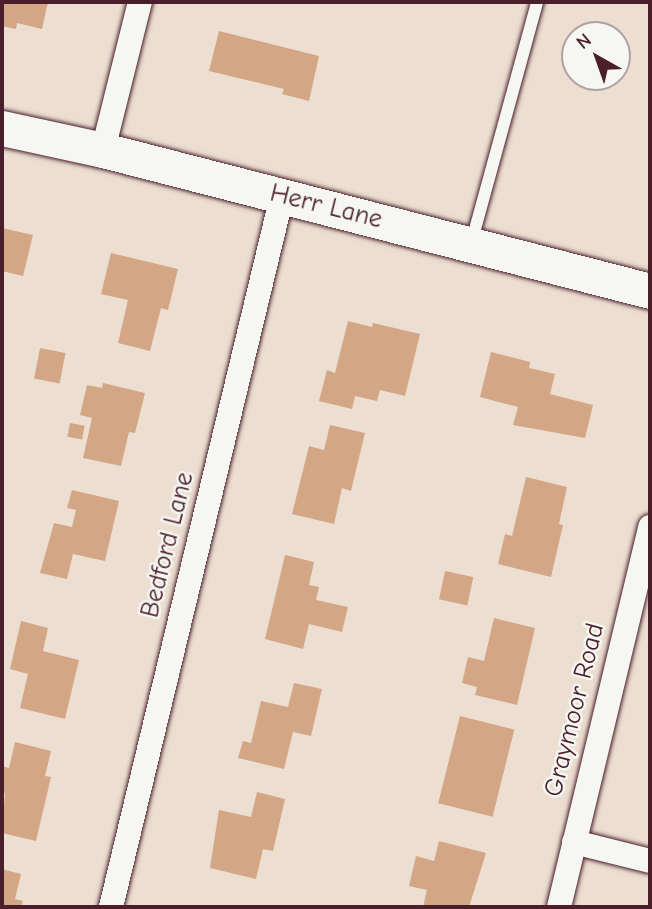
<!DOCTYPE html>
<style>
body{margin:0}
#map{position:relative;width:652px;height:909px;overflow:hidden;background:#ecded1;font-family:"Comic Neue",sans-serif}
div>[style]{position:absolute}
.building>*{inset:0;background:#d3a785;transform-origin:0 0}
.roads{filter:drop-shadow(0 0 2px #4a1f2b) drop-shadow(0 0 2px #4a1f2b)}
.lane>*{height:12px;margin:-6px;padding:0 6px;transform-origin:6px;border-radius:6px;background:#f6f6f2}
.street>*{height:24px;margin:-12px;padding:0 12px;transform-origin:12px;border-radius:12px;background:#f6f6f2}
.secondary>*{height:35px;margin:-17.5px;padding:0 17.5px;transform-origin:17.5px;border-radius:17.5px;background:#f6f6f2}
span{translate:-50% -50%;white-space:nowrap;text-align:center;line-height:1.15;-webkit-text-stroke:5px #f6f6f2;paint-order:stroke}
.street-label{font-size:26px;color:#4a1f2b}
.frame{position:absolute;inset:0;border:4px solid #4a1f2b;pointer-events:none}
.north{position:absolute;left:561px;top:21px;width:70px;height:70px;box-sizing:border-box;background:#f6f6f2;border:2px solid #b1a0a2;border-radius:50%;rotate:320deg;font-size:19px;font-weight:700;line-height:28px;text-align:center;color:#4a1f2b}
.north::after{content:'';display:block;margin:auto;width:24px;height:32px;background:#4a1f2b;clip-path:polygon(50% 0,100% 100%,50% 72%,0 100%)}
</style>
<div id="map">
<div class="building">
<div style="clip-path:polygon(2px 2px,48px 2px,42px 29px,17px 23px,16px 29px,2px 26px)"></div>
<div style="clip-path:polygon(219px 31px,319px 56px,309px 101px,282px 94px,284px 89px,209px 71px)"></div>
<div style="clip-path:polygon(2px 228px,33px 235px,23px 276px,2px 271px)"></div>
<div style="clip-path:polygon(111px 253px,178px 269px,168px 310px,161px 308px,150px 351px,118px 343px,128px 300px,101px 294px)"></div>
<div style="clip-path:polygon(348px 321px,372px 327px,373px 323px,420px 334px,405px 396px,380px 390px,377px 401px,355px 396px,352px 409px,319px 401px,327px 370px,335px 373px)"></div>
<div style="left:40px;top:348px;width:26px;height:31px;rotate:11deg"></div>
<div style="clip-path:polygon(491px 352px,530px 362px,529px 368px,555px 374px,550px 394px,593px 405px,585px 438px,513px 425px,518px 407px,480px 397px)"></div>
<div style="clip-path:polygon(103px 383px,145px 393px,135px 433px,129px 432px,121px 466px,83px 458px,92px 418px,80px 415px,87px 385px,102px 388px)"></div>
<div style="left:70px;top:423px;width:15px;height:14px;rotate:11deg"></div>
<div style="clip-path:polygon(330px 425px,365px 433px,351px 491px,342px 488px,334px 524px,292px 514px,309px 446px,324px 450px)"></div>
<div style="clip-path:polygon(526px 477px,567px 487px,559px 524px,563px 525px,551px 577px,498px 564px,505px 534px,512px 536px)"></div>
<div style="clip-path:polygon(72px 490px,119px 501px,105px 561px,73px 554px,67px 579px,40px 573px,54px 523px,72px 527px,76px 510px,67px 508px)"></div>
<div style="clip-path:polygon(285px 555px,314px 562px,309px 585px,319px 587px,316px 600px,348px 607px,342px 632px,309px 624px,303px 649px,265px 639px)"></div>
<div style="left:445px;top:571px;width:29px;height:29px;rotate:12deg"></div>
<div style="clip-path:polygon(494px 618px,535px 628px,517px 705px,475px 695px,477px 687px,462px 683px,468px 657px,484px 661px)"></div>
<div style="clip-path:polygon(21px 621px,48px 628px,43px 651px,79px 660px,65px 719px,20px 708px,28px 674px,10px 669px)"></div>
<div style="clip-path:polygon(294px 683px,322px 689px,311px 736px,293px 732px,284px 769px,238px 758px,243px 741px,251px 743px,261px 701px,288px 707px)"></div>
<div style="left:460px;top:716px;width:56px;height:90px;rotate:14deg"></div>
<div style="clip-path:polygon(15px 742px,51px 751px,45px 776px,51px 777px,36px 841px,2px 833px,5px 793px,2px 792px,2px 766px,9px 768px)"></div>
<div style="clip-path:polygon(257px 792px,285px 799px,273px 851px,263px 849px,256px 879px,210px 868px,219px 810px,251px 817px)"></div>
<div style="clip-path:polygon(439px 841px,486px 853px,469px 907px,423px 907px,427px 890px,409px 886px,416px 856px,434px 861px)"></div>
<div style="clip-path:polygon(2px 869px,21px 874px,15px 899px,23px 901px,21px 907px,2px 907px)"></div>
</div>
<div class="roads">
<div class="lane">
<div style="left:471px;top:244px;width:251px;rotate:-74.7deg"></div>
</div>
<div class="street">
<div style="left:103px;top:150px;width:153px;rotate:-76deg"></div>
<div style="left:574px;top:842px;width:78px;rotate:14deg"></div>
<div style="left:111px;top:907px;width:731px;rotate:-76.48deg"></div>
<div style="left:559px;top:907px;width:391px;rotate:-76.5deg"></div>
</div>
<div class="secondary">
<div style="left:2px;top:128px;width:103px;rotate:12.3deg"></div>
<div style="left:103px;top:150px;width:565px;rotate:14.45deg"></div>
</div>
</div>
<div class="street-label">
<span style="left:326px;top:207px;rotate:14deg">Herr Lane</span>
<span style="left:168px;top:545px;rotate:-76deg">Bedford Lane</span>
<span style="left:575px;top:710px;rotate:-76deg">Graymoor Road</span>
</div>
<div class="frame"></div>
<div class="north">N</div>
</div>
